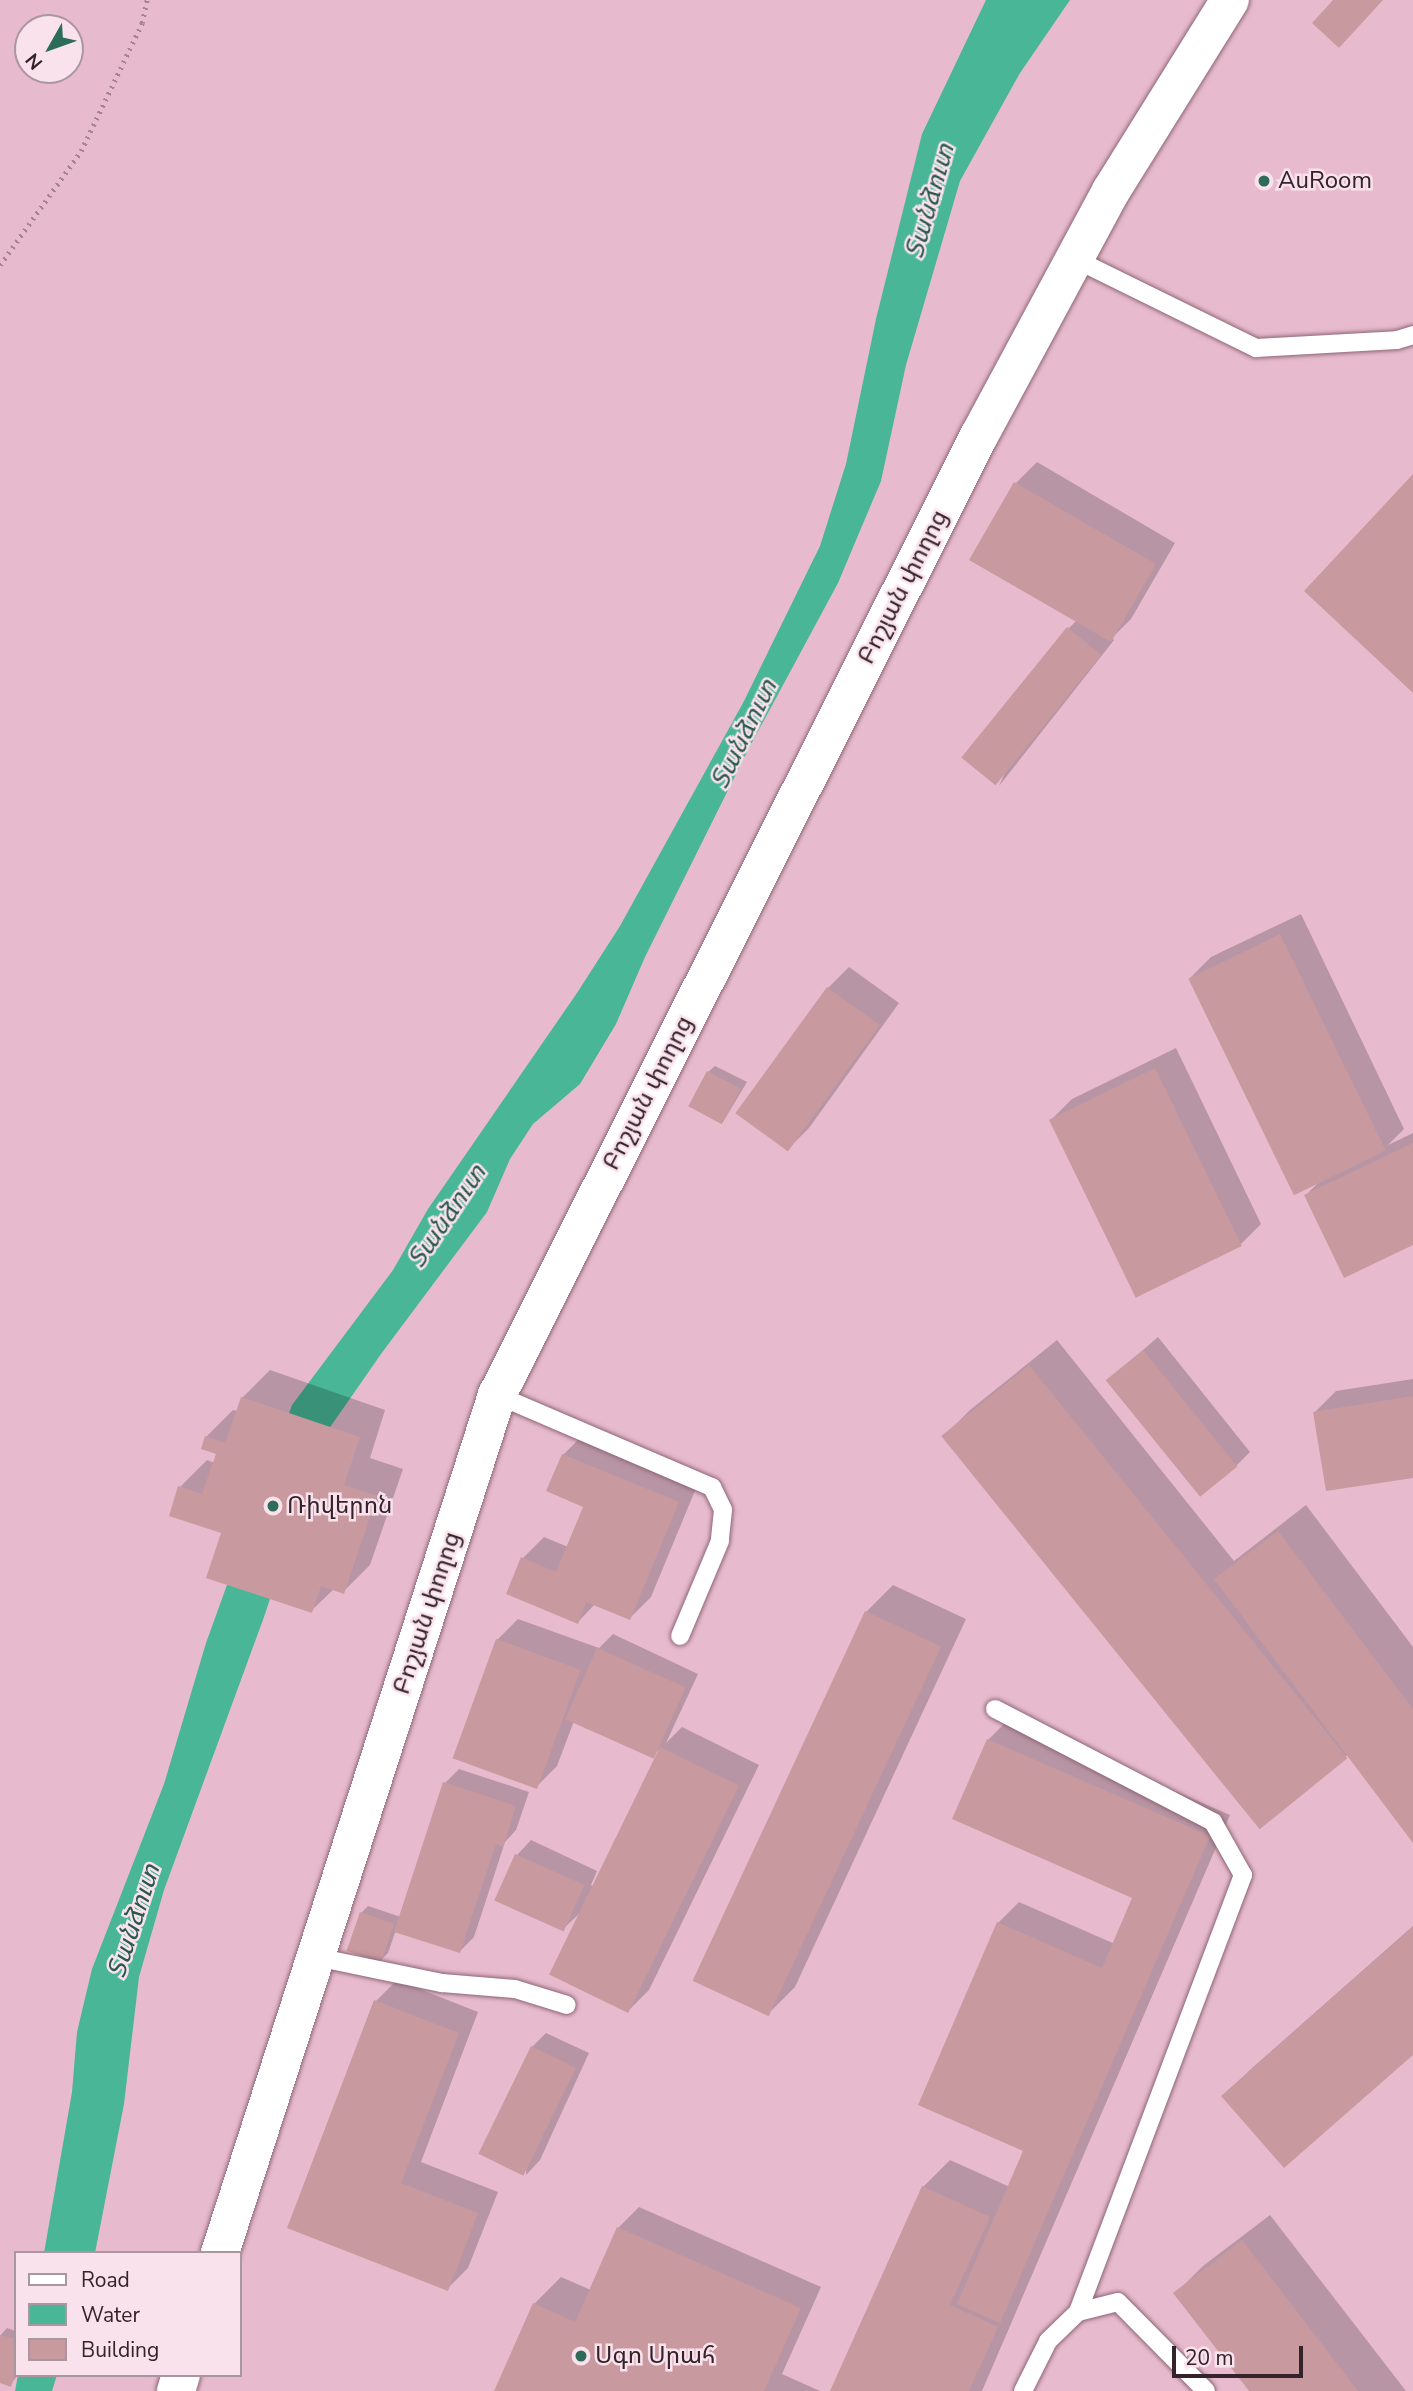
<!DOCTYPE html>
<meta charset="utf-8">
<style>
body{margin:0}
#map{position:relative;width:1413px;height:2391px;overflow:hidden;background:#e7bbcd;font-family:"Nunito Sans","Noto Sans Armenian",sans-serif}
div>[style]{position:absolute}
.water>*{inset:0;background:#48b697}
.shadow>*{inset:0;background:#0003}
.building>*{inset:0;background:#c89a9f;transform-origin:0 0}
.path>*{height:4.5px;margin-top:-2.25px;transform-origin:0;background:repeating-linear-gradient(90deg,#a58391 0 2px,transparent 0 7px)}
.roads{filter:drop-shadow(0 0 2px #8d6677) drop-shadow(0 0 2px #8d6677)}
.lane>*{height:18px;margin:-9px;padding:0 9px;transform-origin:9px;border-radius:9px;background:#fff}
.secondary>*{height:38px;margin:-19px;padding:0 19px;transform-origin:19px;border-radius:19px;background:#fff}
.dots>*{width:19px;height:19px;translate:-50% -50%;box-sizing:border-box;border:4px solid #f9e2ec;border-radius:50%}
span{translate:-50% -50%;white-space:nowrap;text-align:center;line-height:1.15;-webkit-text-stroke:5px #f9e2ec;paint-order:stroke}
.poi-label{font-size:24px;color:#34232a}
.left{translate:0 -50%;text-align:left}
.street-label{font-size:24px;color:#34232a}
.water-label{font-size:26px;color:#2a584a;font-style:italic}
.legend{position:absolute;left:14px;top:2251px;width:228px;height:126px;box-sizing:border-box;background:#f9e2ec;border:2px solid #aa969e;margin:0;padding:9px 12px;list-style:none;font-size:21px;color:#34232a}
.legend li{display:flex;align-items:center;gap:14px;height:35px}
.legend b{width:35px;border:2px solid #aa969e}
.north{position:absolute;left:14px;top:14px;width:70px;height:70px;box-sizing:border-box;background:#f9e2ec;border:2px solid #aa969e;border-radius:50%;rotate:230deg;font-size:19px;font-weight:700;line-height:28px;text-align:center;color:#34232a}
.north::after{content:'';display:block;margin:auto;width:24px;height:32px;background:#2c6c59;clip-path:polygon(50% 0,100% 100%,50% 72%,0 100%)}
.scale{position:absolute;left:1172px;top:2346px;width:131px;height:32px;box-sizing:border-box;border:4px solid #34232a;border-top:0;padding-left:9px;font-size:21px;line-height:24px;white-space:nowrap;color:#34232a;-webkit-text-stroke:5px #f9e2ec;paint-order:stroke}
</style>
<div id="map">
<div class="water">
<div style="clip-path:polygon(986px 0,1070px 0,1020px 73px,960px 181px,906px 365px,881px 481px,838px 583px,749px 748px,645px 957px,616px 1024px,580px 1084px,533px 1124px,510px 1159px,487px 1212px,381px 1354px,324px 1436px,264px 1617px,164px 1890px,139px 1977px,124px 2104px,95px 2253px,44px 2253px,72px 2092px,77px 2032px,92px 1969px,164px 1784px,206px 1643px,292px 1405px,393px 1270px,428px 1209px,577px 993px,620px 926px,743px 703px,820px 546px,846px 464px,876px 319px,922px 134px)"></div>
<div style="clip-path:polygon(18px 2375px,57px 2375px,52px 2391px,15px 2391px)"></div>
</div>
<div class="shadow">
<div style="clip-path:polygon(1037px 462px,1175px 543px,1131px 619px,1112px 638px,1114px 640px,999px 786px,1068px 629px,1076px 621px,971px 560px,1016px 483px)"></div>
<div style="clip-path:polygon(1301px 914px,1404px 1129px,1388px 1145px,1413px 1133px,1413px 1243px,1306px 1195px,1322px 1179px,1190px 978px,1211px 957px)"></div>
<div style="clip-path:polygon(849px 967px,899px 1003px,809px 1128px,788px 1149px,828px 988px)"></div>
<div style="clip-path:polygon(1176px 1048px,1261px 1224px,1240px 1245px,1051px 1120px,1072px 1099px)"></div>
<div style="clip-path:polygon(715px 1066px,747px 1082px,723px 1122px,708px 1072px)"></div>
<div style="clip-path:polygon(1158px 1337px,1250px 1452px,1236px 1466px,1108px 1380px)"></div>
<div style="clip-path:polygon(1057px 1340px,1234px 1561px,1306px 1505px,1413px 1647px,1413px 1840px,1348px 1754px,1344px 1759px,943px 1437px,970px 1410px)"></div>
<div style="clip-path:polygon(270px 1370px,385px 1410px,370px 1458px,403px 1469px,370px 1565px,343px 1592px,334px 1589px,311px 1611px,223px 1532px,180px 1487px,207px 1460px,215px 1463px,218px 1453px,206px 1437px,233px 1410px,238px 1411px,242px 1398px)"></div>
<div style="clip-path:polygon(1413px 1379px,1413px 1476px,1315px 1412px,1336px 1391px)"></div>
<div style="clip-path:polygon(584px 1434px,699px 1481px,651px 1597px,630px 1618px,595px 1604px,578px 1622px,523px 1558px,544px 1537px,568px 1547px,586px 1506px,563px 1455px)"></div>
<div style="clip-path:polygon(893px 1585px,966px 1619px,795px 1987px,768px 2014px,866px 1612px)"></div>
<div style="clip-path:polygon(518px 1619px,599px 1648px,613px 1634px,698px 1674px,666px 1743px,682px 1727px,759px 1765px,649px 1990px,628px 2011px,580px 1913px,563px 1929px,497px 1899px,517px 1855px,531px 1840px,597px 1871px,591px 1885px,594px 1887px,661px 1748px,651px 1757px,574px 1721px,557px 1766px,536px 1787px,497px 1640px)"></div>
<div style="clip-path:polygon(1009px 1719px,1230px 1815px,982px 2391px,832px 2391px,923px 2187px,950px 2160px,1010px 2187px,1026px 2150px,998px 1923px,1019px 1902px,1115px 1944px,1135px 1897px,988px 1740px)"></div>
<div style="clip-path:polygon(459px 1769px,529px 1792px,516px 1830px,505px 1842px,474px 1937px,460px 1951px,396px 1930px,388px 1953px,381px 1960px,361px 1913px,368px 1906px,401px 1917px,445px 1783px)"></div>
<div style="clip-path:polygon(1413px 1926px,1413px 2053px,1224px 2096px,1251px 2069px)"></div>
<div style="clip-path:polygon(397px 1980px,478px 2012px,421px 2162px,498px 2192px,468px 2268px,447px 2289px,289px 2227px,376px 2001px)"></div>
<div style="clip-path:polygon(546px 2033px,589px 2053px,540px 2160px,526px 2175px,532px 2047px)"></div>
<div style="clip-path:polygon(639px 2207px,821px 2287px,782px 2374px,820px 2391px,496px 2391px,534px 2304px,561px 2277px,591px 2290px,618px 2228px)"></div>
<div style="clip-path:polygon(1270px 2215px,1406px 2391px,1251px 2391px,1176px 2293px,1203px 2266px)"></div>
<div style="clip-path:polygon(7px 2328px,16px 2331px,18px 2375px,10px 2385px,0 2381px,0 2336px)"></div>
</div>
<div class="building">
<div style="clip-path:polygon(1333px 0,1383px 0,1339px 48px,1312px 23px)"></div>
<div style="clip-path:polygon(1413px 474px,1413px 693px,1304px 591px)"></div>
<div style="left:1014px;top:482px;width:164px;height:90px;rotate:30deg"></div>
<div style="left:1067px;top:627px;width:44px;height:168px;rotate:39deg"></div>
<div style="left:1280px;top:934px;width:241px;height:102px;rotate:64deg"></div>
<div style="left:827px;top:987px;width:65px;height:156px;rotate:36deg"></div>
<div style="left:1155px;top:1068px;width:198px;height:118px;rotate:64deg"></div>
<div style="left:707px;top:1071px;width:38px;height:40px;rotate:28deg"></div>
<div style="clip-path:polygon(1413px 1143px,1413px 1245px,1344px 1278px,1304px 1195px)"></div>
<div style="left:1143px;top:1350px;width:150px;height:48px;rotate:51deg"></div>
<div style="left:1029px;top:1365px;width:506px;height:113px;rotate:51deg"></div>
<div style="clip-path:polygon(1413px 1396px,1413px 1478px,1326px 1491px,1313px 1412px)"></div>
<div style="clip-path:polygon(241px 1397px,360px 1437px,344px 1485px,377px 1496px,344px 1594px,321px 1586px,312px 1613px,206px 1578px,221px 1533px,169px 1516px,178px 1486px,202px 1494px,216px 1454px,201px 1449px,205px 1436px,225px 1443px)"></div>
<div style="clip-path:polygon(562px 1454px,679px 1502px,630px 1620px,586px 1602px,578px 1624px,506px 1594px,521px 1557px,556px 1572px,583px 1507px,546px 1491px)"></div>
<div style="clip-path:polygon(1278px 1531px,1413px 1709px,1413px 1843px,1214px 1579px)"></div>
<div style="left:865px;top:1611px;width:84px;height:408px;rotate:25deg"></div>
<div style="left:496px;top:1639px;width:90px;height:127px;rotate:20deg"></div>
<div style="left:597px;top:1648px;width:97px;height:78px;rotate:24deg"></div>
<div style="clip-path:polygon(987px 1739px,1210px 1836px,1000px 2323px,957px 2304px,1023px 2151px,918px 2105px,997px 1922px,1102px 1968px,1132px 1898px,952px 1819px)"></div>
<div style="left:660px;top:1747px;width:88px;height:253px;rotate:26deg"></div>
<div style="clip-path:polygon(443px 1782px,516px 1806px,503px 1847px,496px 1844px,460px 1953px,394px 1932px)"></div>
<div style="left:515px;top:1854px;width:76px;height:51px;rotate:24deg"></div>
<div style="left:360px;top:1912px;width:36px;height:41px;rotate:19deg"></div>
<div style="clip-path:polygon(1413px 1927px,1413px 2055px,1284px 2168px,1221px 2096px)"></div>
<div style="clip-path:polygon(374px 2000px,459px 2033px,401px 2183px,478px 2213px,448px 2291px,287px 2228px)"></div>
<div style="left:531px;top:2046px;width:50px;height:120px;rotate:26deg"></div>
<div style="clip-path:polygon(922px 2186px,990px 2217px,950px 2305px,998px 2327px,969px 2391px,830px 2391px)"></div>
<div style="clip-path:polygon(617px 2227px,801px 2308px,764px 2391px,494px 2391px,533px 2303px,575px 2322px)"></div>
<div style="clip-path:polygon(1242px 2240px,1358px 2391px,1249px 2391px,1173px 2293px)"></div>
<div style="clip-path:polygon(0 2335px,16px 2339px,16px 2371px,11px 2387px,0 2383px)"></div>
</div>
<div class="path">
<div style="left:0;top:265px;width:140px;rotate:-54.6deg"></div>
<div style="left:81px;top:151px;width:142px;rotate:-64.5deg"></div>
<div style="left:142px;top:23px;width:24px;rotate:-78deg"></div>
</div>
<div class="roads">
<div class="lane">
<div style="left:1075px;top:259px;width:202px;rotate:26.2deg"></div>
<div style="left:1256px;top:348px;width:141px;rotate:-3.2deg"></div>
<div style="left:1397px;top:340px;width:17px;rotate:-17deg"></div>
<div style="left:497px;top:1395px;width:234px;rotate:23.2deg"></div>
<div style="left:712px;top:1487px;width:25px;rotate:64deg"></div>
<div style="left:723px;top:1510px;width:31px;rotate:96deg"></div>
<div style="left:720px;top:1541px;width:103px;rotate:112.8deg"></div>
<div style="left:995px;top:1709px;width:246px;rotate:27.4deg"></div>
<div style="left:1213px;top:1822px;width:61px;rotate:60.5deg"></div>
<div style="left:1243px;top:1875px;width:467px;rotate:110.7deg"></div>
<div style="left:316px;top:1957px;width:129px;rotate:11.7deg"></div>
<div style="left:442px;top:1983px;width:73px;rotate:4.7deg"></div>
<div style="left:515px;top:1989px;width:54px;rotate:17.1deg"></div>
<div style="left:1023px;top:2391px;width:56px;rotate:-63.4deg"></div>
<div style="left:1048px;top:2341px;width:42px;rotate:-44deg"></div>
<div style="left:1078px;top:2312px;width:41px;rotate:-14deg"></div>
<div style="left:1118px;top:2302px;width:125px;rotate:45.3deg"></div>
</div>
<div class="secondary">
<div style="left:220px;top:2253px;width:902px;rotate:-72.11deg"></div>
<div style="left:497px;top:1395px;width:1073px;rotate:-63.32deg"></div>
<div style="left:979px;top:436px;width:278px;rotate:-61.7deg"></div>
<div style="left:1111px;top:191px;width:225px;rotate:-58.1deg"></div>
<div style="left:176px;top:2391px;width:17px;rotate:-73deg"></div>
</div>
</div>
<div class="dots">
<div style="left:1264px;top:181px;background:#2c6c59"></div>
<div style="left:273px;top:1506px;background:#2c6c59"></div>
<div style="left:581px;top:2356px;background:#2c6c59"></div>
</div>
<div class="poi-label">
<span class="left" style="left:1278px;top:181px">AuRoom</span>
<span class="left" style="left:287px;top:1506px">Ռիվերոն</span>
<span class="left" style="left:595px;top:2356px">Սգո Սրահ</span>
</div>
<div class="street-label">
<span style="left:903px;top:587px;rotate:-63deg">Բոշյան փողոց</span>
<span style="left:648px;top:1093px;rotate:-63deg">Բոշյան փողոց</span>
<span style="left:427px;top:1613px;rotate:-72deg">Բոշյան փողոց</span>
</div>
<div class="water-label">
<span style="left:930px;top:201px;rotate:-74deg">Տանձուտ</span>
<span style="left:744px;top:734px;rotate:-64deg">Տանձուտ</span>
<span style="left:447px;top:1216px;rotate:-56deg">Տանձուտ</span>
<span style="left:134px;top:1921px;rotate:-72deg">Տանձուտ</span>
</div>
<ul class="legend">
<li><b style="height:9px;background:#fff"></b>Road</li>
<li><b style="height:19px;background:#48b697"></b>Water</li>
<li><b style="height:19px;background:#c89a9f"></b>Building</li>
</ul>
<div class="north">N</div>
<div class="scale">20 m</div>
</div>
